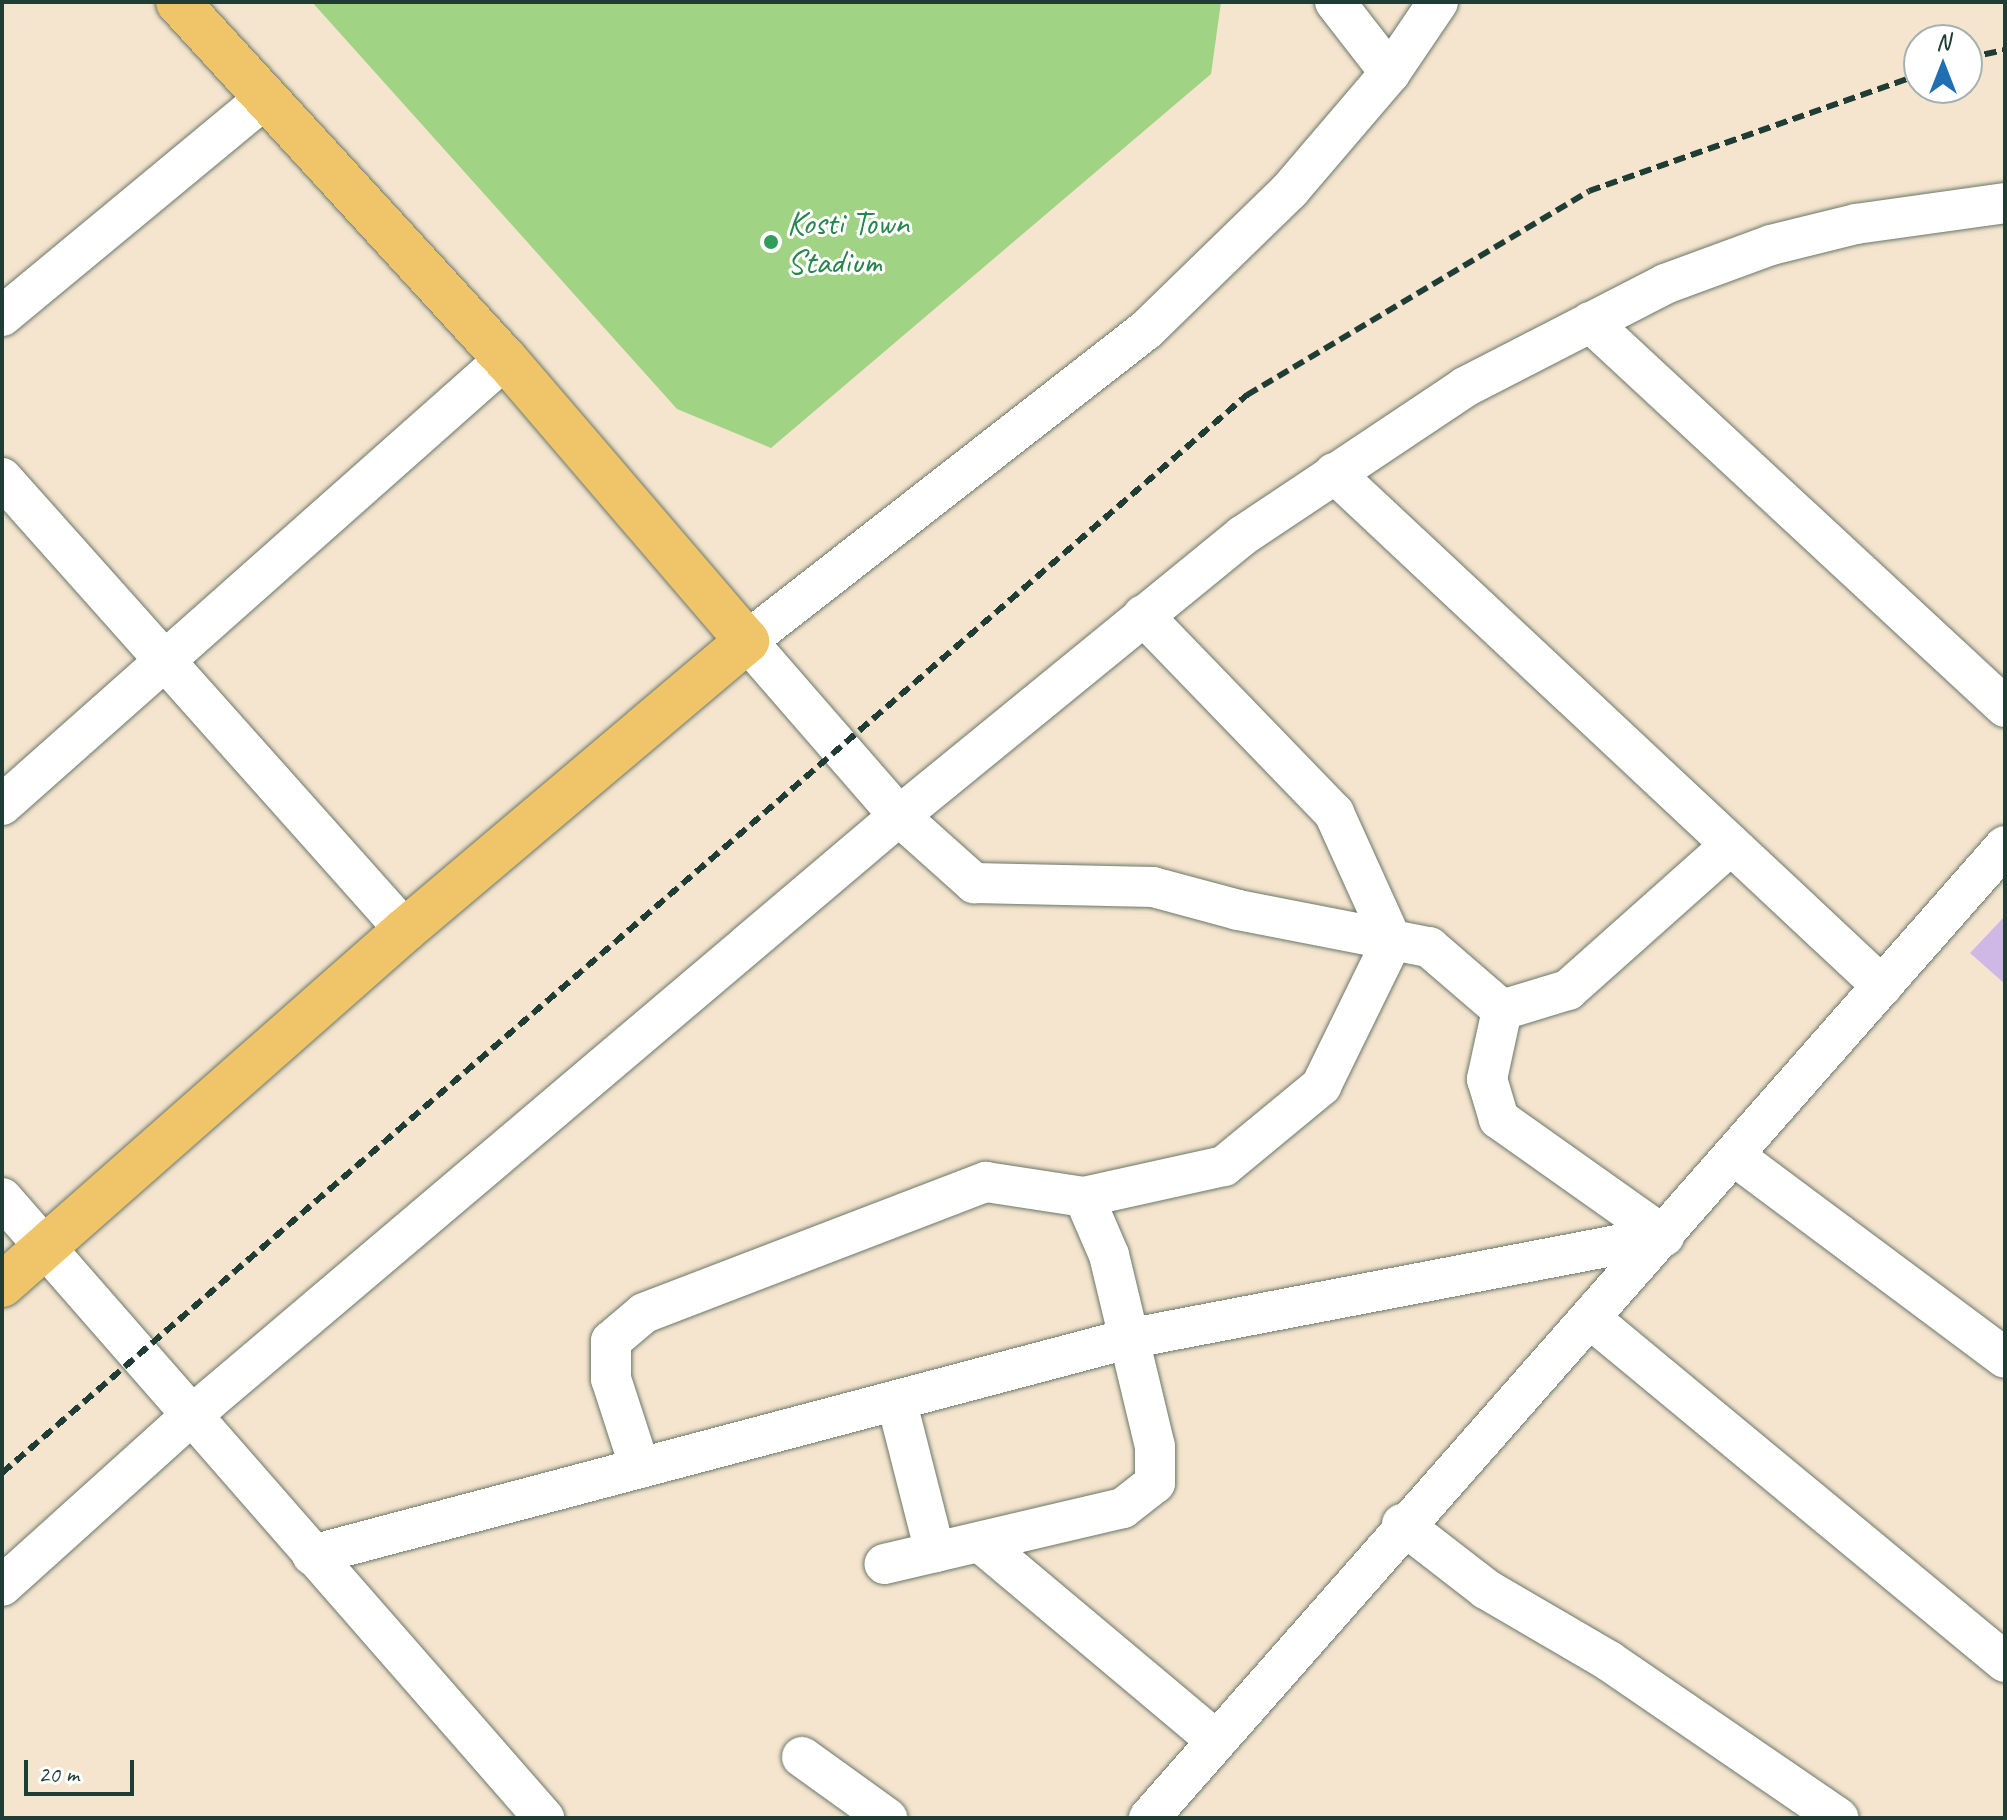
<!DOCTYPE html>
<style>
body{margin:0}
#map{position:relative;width:2007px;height:1820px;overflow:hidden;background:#f5e5ce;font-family:Caveat,sans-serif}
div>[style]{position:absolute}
.green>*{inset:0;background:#a0d383}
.building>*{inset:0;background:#cfb7e6}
.roads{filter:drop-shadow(0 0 2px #6a786a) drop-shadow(0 0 2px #6a786a)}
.minor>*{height:40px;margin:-20px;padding:0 20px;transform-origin:20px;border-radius:20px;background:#fff}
.major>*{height:44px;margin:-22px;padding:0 22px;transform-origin:22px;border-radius:22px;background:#f0c469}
.rail>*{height:6px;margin-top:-3px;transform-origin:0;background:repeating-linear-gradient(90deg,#1f3d34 0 12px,transparent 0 18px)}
.dots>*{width:22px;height:22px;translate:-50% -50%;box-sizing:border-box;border:4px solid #fff;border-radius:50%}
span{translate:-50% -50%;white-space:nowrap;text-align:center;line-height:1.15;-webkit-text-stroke:6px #fff;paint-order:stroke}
.leisure-label{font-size:34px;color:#27864d}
.left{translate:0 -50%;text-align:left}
.frame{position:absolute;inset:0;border:4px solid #1f3d34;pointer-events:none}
.north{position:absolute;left:1903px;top:24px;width:80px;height:80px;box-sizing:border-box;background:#fff;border:2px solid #a5b1ae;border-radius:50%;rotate:0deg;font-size:22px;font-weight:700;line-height:32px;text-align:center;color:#1f3d34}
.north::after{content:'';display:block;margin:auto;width:28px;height:36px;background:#1f6fb2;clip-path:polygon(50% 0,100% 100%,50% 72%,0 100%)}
.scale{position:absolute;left:24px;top:1760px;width:110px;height:36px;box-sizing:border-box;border:4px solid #1f3d34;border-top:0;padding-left:10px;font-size:24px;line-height:28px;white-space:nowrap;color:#1f3d34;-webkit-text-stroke:6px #fff;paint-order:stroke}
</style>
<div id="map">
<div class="green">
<div style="clip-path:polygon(312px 2px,1221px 2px,1211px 74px,771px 448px,677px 409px)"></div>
</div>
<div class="building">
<div style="clip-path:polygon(2005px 916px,2005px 984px,1970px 953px)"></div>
</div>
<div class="roads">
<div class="minor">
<div style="left:1335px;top:2px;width:90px;rotate:52.2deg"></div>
<div style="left:1438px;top:2px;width:86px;rotate:124.1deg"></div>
<div style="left:1390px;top:73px;width:154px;rotate:130.5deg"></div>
<div style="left:1290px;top:190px;width:201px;rotate:135.8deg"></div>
<div style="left:1146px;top:330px;width:506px;rotate:142.07deg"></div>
<div style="left:747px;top:641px;width:232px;rotate:49deg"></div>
<div style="left:899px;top:816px;width:101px;rotate:41.8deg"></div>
<div style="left:974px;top:883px;width:179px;rotate:1.3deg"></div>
<div style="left:1153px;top:887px;width:88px;rotate:15.1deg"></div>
<div style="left:1238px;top:910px;width:195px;rotate:11deg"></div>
<div style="left:1429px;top:947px;width:96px;rotate:40.8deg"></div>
<div style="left:1502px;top:1010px;width:69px;rotate:-16.9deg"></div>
<div style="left:1568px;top:990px;width:218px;rotate:-41.7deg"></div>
<div style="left:2px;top:316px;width:340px;rotate:-39.6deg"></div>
<div style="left:1590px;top:322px;width:566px;rotate:42.85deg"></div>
<div style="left:1334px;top:473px;width:751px;rotate:43.11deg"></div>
<div style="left:2px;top:478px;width:606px;rotate:48.28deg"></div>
<div style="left:2px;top:805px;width:672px;rotate:-41.56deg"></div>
<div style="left:1502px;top:1010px;width:71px;rotate:102.3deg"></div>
<div style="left:1487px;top:1079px;width:42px;rotate:73.3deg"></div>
<div style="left:1499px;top:1119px;width:202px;rotate:35.3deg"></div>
<div style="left:1733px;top:1155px;width:339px;rotate:36.7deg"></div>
<div style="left:1084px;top:1197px;width:143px;rotate:-12.5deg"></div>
<div style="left:1224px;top:1166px;width:126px;rotate:-39.5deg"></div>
<div style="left:1321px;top:1086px;width:161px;rotate:-63.9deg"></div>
<div style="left:1392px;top:941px;width:141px;rotate:-114.4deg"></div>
<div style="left:1334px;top:813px;width:275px;rotate:-134deg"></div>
<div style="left:2px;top:1198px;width:824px;rotate:48.84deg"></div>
<div style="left:1592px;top:1320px;width:536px;rotate:39.63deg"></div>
<div style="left:897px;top:1403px;width:154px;rotate:75.7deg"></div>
<div style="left:640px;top:1468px;width:94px;rotate:-108deg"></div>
<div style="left:611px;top:1379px;width:38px;rotate:-90deg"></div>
<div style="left:611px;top:1341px;width:43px;rotate:-40.3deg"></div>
<div style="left:644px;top:1313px;width:366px;rotate:-21deg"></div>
<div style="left:986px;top:1182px;width:99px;rotate:8.7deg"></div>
<div style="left:1084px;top:1197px;width:63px;rotate:66.7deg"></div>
<div style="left:1109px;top:1255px;width:196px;rotate:76.5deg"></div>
<div style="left:1155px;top:1446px;width:37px;rotate:90deg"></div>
<div style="left:1155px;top:1483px;width:41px;rotate:142deg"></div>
<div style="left:1123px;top:1508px;width:245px;rotate:166.8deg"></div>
<div style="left:1402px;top:1524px;width:106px;rotate:37.7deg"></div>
<div style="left:1486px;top:1589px;width:143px;rotate:30.3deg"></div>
<div style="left:1609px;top:1661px;width:278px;rotate:34.4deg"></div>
<div style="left:981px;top:1543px;width:307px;rotate:40deg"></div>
<div style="left:312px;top:1555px;width:843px;rotate:-14.84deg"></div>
<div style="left:1127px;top:1339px;width:547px;rotate:-10.86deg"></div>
<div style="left:2px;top:1586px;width:256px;rotate:-42deg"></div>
<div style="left:192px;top:1415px;width:927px;rotate:-40.27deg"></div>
<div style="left:899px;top:816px;width:443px;rotate:-39.2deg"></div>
<div style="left:1242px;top:536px;width:268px;rotate:-33.7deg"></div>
<div style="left:1465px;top:387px;width:225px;rotate:-27.2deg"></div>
<div style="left:1665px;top:284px;width:113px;rotate:-20.2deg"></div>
<div style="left:1771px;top:245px;width:88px;rotate:-13.9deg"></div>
<div style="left:1856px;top:224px;width:150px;rotate:-8deg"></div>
<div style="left:802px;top:1757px;width:105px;rotate:35.7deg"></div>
<div style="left:1149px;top:1818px;width:1295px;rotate:-48.63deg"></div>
</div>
<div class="major">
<div style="left:2px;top:1285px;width:537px;rotate:-41.38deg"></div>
<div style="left:405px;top:930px;width:448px;rotate:-40.2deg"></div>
<div style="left:747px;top:641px;width:372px;rotate:-130.6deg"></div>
<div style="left:505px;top:359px;width:484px;rotate:-132.5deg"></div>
</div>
</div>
<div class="rail">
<div style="left:1967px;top:58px;width:39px;rotate:-12deg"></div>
<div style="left:2px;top:1473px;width:1647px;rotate:-40.89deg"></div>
<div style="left:1247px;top:395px;width:398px;rotate:-30.8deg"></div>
<div style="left:1589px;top:191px;width:350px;rotate:-19.4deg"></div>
</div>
<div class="dots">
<div style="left:771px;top:242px;background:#2e9e5b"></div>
</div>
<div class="leisure-label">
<span class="left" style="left:787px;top:242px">Kosti Town<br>Stadium</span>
</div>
<div class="frame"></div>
<div class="north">N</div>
<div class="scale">20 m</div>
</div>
